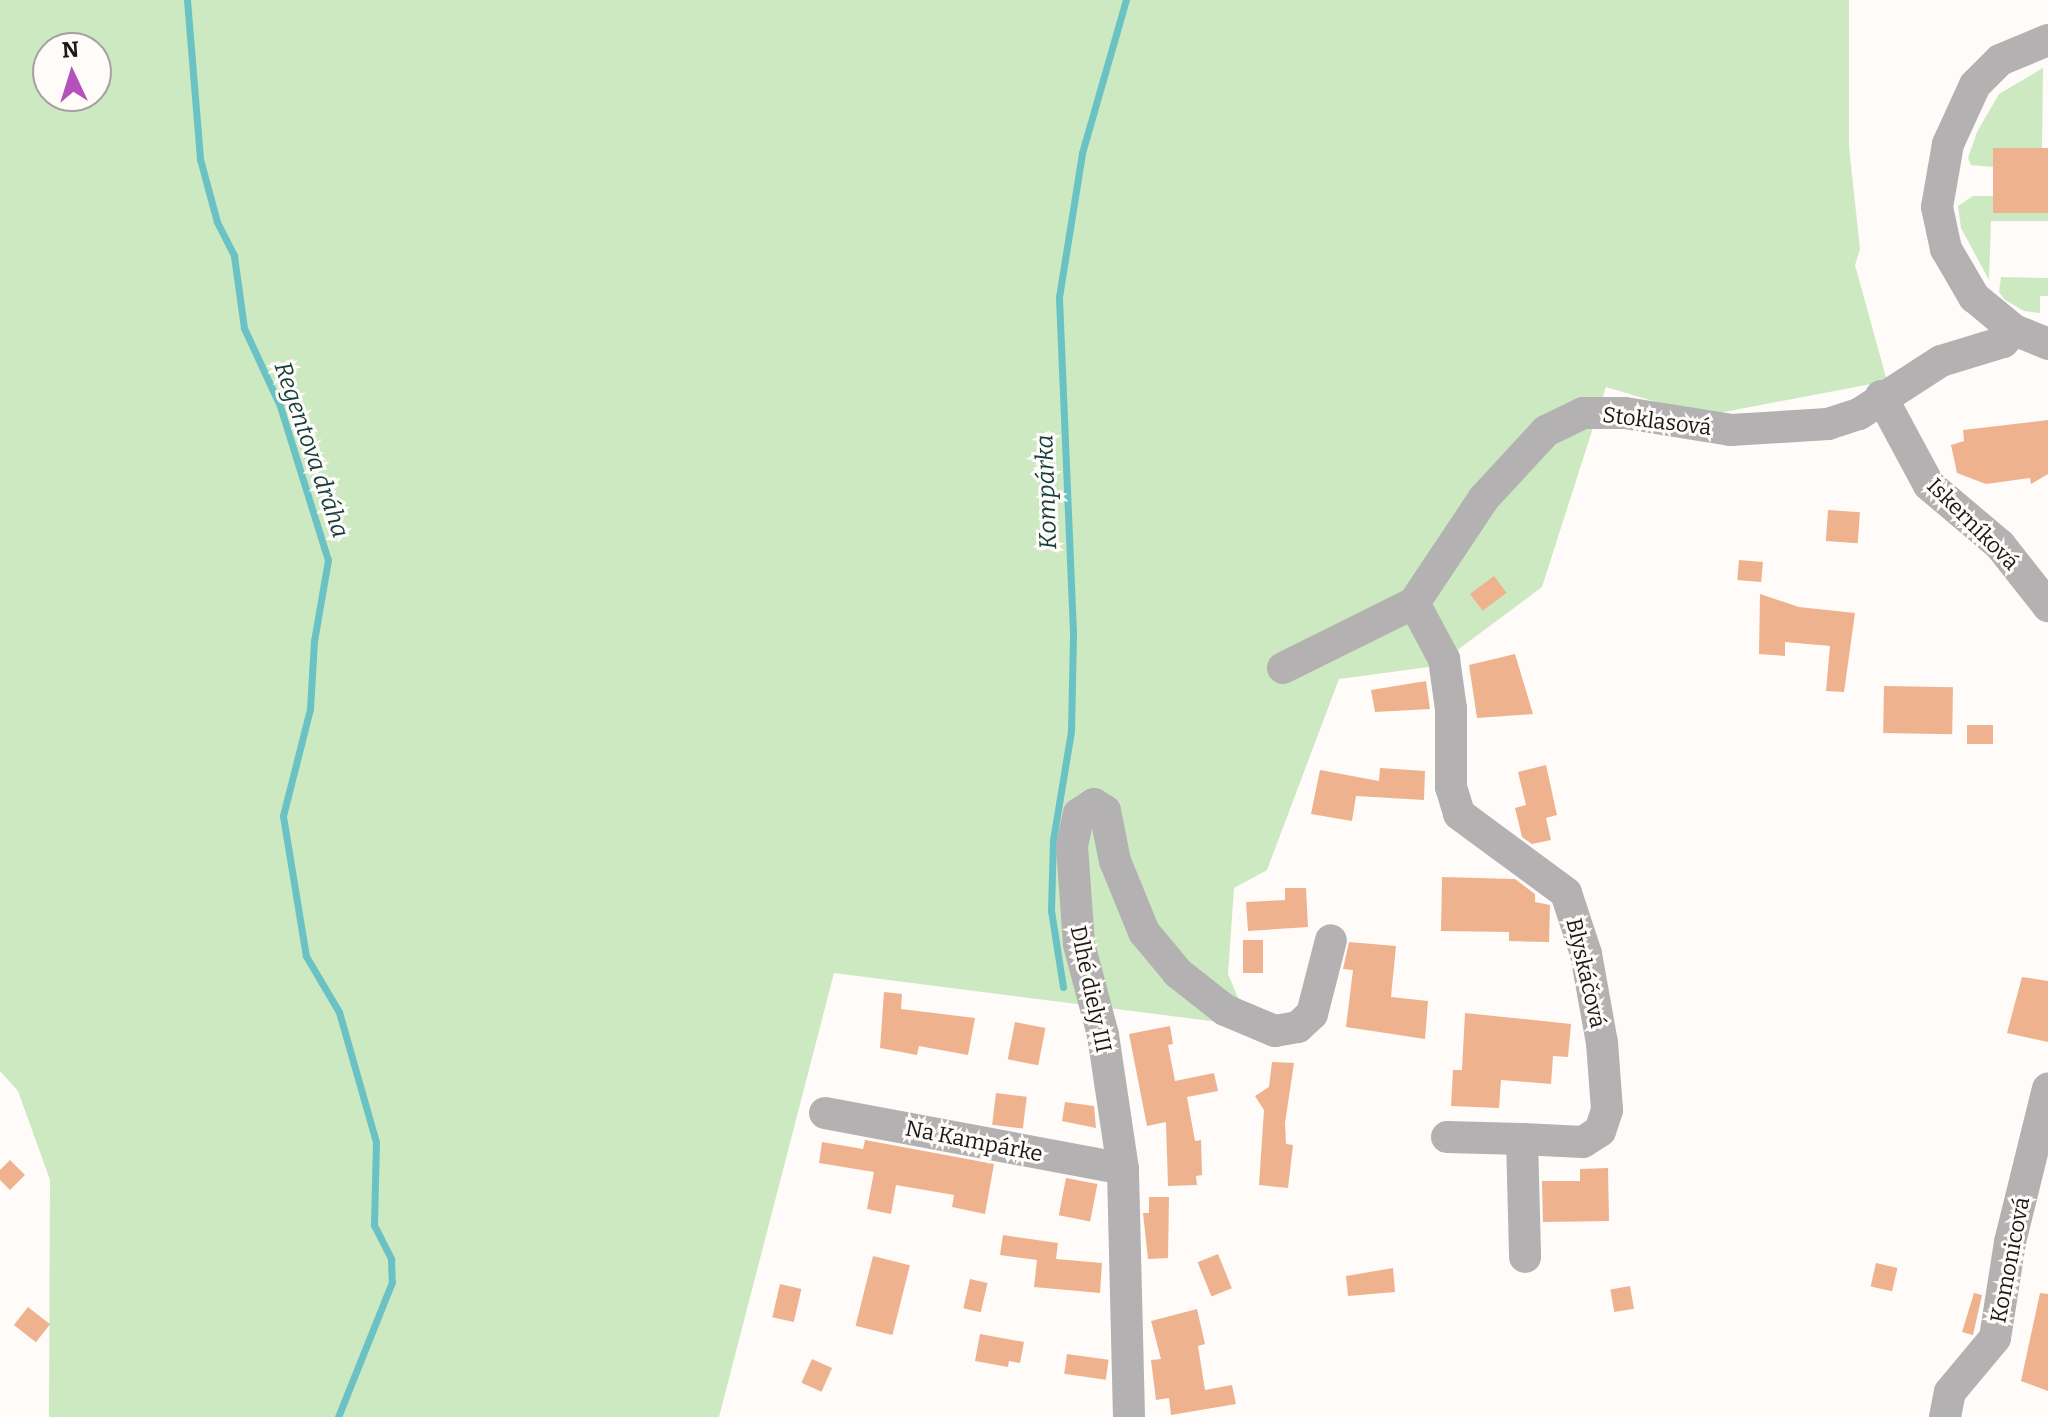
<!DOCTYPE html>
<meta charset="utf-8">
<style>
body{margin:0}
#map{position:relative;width:2048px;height:1417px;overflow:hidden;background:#fefbf9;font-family:Bitter,serif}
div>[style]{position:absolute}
.green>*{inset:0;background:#cce9c1}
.stream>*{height:7px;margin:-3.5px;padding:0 3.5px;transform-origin:3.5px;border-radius:3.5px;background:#6ac2c4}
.building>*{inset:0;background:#eeb38e;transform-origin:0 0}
.minor>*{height:32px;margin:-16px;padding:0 16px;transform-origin:16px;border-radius:16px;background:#b3b1b1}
span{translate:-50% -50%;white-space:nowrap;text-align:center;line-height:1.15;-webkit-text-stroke:6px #fefbf9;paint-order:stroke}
.street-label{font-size:22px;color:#1a1918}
.water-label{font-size:24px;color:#133d3e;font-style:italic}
.north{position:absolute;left:32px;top:32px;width:80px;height:80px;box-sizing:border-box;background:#fefbf9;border:2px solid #a3a19f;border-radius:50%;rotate:356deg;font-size:22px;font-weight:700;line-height:32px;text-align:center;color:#1a1918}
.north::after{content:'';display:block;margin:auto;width:28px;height:36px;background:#b452b9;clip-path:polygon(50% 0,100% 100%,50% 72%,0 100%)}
</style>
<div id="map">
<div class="green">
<div style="clip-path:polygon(evenodd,0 0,1849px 0,1849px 147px,1860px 249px,1855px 265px,1887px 381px,1703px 416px,1606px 387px,1542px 587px,1436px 666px,1339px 679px,1267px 870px,1234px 888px,1228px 974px,1250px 1026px,834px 973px,719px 1417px,49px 1417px,50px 1180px,18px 1091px,0 1071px,0 0,48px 48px,96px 48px,96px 96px,48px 96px,48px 48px)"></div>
<div style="clip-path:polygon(2043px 68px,2042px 148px,1994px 148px,1993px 167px,1971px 165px,1968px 158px,1977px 132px,1999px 94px)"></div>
<div style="clip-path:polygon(1973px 196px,1993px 196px,1993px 213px,2048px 213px,2048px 221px,1991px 221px,1989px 280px,1961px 228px,1958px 206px)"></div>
<div style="clip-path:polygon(2001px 277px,2048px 278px,2048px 296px,2040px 296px,2040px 313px,2024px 311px,2005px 300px,1999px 292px)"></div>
</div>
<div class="stream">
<div style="left:187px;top:0;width:160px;rotate:85.3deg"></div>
<div style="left:200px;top:159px;width:65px;rotate:74.9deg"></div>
<div style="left:217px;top:222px;width:38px;rotate:63deg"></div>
<div style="left:234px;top:256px;width:73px;rotate:82.1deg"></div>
<div style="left:244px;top:328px;width:86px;rotate:65.2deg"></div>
<div style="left:280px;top:406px;width:161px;rotate:72.7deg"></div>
<div style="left:328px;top:560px;width:82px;rotate:99.8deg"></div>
<div style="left:314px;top:641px;width:68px;rotate:93.4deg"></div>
<div style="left:310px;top:709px;width:110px;rotate:104.2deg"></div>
<div style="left:283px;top:816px;width:142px;rotate:80.7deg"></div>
<div style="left:306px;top:956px;width:65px;rotate:59.5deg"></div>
<div style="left:339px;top:1012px;width:135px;rotate:74.1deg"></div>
<div style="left:376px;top:1142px;width:83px;rotate:91.4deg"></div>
<div style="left:374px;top:1225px;width:38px;rotate:63deg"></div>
<div style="left:391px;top:1259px;width:23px;rotate:88deg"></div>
<div style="left:392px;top:1282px;width:145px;rotate:111.8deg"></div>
<div style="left:1063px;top:987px;width:78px;rotate:-98.9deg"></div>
<div style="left:1051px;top:910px;width:70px;rotate:-88.4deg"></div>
<div style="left:1053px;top:840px;width:110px;rotate:-80.6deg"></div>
<div style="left:1071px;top:731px;width:99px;rotate:-88.8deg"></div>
<div style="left:1073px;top:632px;width:335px;rotate:-92.4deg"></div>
<div style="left:1059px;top:297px;width:146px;rotate:-80.9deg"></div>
<div style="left:1082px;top:153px;width:159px;rotate:-74deg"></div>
</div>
<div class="building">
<div style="left:1993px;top:148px;width:55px;height:65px"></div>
<div style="clip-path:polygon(2048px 420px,2048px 474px,2031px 484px,2030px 478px,1986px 484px,1957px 473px,1951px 445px,1964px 441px,1963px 430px)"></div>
<div style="left:1828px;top:510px;width:32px;height:31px;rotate:4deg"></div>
<div style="left:1739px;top:560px;width:24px;height:20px;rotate:5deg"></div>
<div style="left:1494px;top:576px;width:21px;height:30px;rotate:53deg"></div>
<div style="clip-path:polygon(1760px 594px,1799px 607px,1855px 613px,1844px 692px,1826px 691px,1830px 646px,1785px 642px,1785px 656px,1759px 654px)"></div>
<div style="clip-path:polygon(1515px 654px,1533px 714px,1477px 718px,1469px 665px)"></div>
<div style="clip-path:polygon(1426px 681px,1430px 709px,1375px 712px,1371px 690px)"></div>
<div style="left:1884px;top:686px;width:69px;height:47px;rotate:1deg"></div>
<div style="left:1993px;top:725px;width:19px;height:26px;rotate:90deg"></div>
<div style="clip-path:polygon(1546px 765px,1557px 815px,1546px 818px,1551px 840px,1532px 844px,1522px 837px,1515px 808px,1526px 805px,1518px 772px)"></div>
<div style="clip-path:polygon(1380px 768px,1425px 771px,1424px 800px,1356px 796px,1352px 821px,1311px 814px,1320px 770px,1379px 781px)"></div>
<div style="clip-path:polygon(1442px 877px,1515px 879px,1535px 894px,1535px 902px,1550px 905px,1549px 942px,1509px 941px,1509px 932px,1441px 931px)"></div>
<div style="clip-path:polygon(1285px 888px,1306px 888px,1308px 927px,1248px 931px,1246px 902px,1285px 900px)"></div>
<div style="left:1243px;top:940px;width:20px;height:33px"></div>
<div style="clip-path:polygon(1349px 942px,1396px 946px,1391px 997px,1428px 1001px,1425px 1039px,1346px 1027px,1353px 970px,1343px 969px)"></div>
<div style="clip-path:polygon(2022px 977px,2048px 981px,2048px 1042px,2007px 1033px)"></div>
<div style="clip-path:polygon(884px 992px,902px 994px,901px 1009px,975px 1018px,968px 1055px,919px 1046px,917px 1055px,880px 1048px)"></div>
<div style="clip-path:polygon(1465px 1013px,1571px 1024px,1568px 1057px,1553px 1056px,1551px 1084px,1501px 1080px,1499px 1108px,1451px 1106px,1453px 1070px,1462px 1070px)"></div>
<div style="left:1015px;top:1022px;width:31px;height:38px;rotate:11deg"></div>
<div style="clip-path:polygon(1170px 1026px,1173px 1044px,1168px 1045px,1175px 1081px,1214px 1073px,1218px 1091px,1187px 1097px,1195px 1141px,1201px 1140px,1202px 1175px,1196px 1176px,1197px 1185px,1168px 1186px,1166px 1122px,1147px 1126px,1129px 1034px)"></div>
<div style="clip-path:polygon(1272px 1062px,1294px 1063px,1285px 1123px,1286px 1144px,1293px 1145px,1288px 1188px,1259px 1185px,1264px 1110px,1255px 1096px,1269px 1087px)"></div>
<div style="left:996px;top:1093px;width:31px;height:32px;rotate:7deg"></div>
<div style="clip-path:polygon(1065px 1102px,1094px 1106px,1096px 1128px,1062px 1121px)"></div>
<div style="clip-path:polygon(865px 1140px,994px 1164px,985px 1214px,952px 1207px,954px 1195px,896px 1185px,891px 1214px,867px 1209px,874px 1172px,819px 1163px,822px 1142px,863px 1149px)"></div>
<div style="clip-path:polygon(10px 1160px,25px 1175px,10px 1190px,0 1180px,0 1170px)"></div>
<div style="clip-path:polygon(1608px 1168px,1609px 1221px,1543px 1222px,1542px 1181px,1580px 1181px,1580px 1169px)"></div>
<div style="left:1066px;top:1178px;width:32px;height:38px;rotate:11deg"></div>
<div style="clip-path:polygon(1149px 1197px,1169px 1197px,1168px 1258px,1148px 1259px,1143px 1213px,1149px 1213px)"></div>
<div style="clip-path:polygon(1003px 1235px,1058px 1243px,1056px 1259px,1102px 1263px,1100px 1293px,1034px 1287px,1037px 1260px,1000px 1255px)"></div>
<div style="left:1218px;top:1254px;width:37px;height:22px;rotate:68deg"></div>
<div style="left:873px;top:1256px;width:38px;height:72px;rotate:14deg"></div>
<div style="left:1876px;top:1263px;width:22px;height:24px;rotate:13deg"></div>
<div style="clip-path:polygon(1393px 1268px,1395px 1292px,1348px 1296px,1346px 1276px)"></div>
<div style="left:970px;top:1279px;width:18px;height:30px;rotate:13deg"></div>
<div style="left:780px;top:1284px;width:22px;height:34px;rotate:13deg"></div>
<div style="left:1630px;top:1286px;width:23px;height:20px;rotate:80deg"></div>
<div style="clip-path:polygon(1974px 1293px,1982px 1295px,1973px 1335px,1962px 1332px)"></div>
<div style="clip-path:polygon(2040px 1293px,2048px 1294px,2048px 1391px,2021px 1381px)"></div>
<div style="left:28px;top:1307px;width:28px;height:23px;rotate:38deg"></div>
<div style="clip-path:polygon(1197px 1309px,1205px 1344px,1198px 1346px,1205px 1390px,1232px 1385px,1236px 1404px,1171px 1415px,1169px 1398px,1156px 1400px,1151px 1360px,1161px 1359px,1151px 1321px)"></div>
<div style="clip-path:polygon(980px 1334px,1024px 1342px,1020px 1363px,1009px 1361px,1008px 1367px,975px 1361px)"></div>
<div style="left:1067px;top:1354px;width:42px;height:20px;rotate:8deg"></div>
<div style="left:812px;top:1359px;width:22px;height:26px;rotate:24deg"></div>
</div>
<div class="minor">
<div style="left:2048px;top:40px;width:52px;rotate:157.4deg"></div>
<div style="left:2000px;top:60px;width:35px;rotate:135deg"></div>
<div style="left:1975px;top:85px;width:65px;rotate:114.6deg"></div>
<div style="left:1948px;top:144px;width:64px;rotate:99.9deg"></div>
<div style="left:1937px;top:207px;width:43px;rotate:77.9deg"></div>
<div style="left:1946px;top:249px;width:56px;rotate:59.7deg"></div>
<div style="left:1974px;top:297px;width:52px;rotate:39.5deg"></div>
<div style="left:2014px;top:330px;width:37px;rotate:22deg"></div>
<div style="left:1881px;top:396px;width:101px;rotate:61.7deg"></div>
<div style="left:1929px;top:485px;width:93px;rotate:40.2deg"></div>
<div style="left:2000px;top:545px;width:78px;rotate:51.8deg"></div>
<div style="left:1414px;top:603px;width:64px;rotate:61.8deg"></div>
<div style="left:1444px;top:659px;width:50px;rotate:82deg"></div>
<div style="left:1451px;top:709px;width:78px;rotate:90deg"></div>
<div style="left:1451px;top:787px;width:28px;rotate:73deg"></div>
<div style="left:1459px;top:814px;width:133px;rotate:36.4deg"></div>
<div style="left:1566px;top:893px;width:64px;rotate:71.8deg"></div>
<div style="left:1586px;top:954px;width:90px;rotate:79.8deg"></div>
<div style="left:1602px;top:1043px;width:67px;rotate:85.7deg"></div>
<div style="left:1607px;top:1110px;width:22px;rotate:108deg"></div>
<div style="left:1600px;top:1131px;width:20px;rotate:147deg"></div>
<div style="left:1583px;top:1142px;width:61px;rotate:-177.2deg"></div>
<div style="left:1522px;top:1139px;width:118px;rotate:88.5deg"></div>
<div style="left:1283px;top:668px;width:146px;rotate:-26.4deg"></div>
<div style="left:1414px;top:603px;width:126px;rotate:-56.3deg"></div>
<div style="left:1484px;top:498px;width:91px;rotate:-47.2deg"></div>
<div style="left:1546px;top:431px;width:41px;rotate:-25.9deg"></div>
<div style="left:1583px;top:413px;width:42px"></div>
<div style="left:1625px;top:413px;width:107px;rotate:9.1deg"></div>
<div style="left:1731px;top:430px;width:97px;rotate:-3.5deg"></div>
<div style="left:1828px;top:424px;width:33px;rotate:-18deg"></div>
<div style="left:1859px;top:414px;width:98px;rotate:-32.9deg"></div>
<div style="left:1941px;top:361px;width:65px;rotate:-17deg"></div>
<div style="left:2003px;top:342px;width:16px;rotate:-47deg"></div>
<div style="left:825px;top:1113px;width:303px;rotate:10.6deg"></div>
<div style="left:1447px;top:1137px;width:75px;rotate:1.5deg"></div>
<div style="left:1129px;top:1417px;width:248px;rotate:-91.4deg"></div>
<div style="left:1123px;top:1169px;width:135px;rotate:-98.5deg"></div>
<div style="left:1103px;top:1035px;width:94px;rotate:-104.8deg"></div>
<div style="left:1079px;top:944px;width:98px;rotate:-94.1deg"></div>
<div style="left:1072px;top:846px;width:33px;rotate:-78deg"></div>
<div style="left:1079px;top:814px;width:18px;rotate:-34deg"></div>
<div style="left:1094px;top:804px;width:13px;rotate:32deg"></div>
<div style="left:1105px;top:811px;width:51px;rotate:78.7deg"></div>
<div style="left:1115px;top:861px;width:77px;rotate:67.8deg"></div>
<div style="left:1144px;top:932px;width:53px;rotate:50.3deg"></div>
<div style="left:1178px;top:973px;width:60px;rotate:38.2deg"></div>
<div style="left:1225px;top:1010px;width:54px;rotate:22.8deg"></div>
<div style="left:1275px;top:1031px;width:23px;rotate:-10deg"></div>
<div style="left:1298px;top:1027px;width:19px;rotate:-43deg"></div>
<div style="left:1312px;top:1014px;width:76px;rotate:-75.6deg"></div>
<div style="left:1945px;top:1417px;width:25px;rotate:-79deg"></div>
<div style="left:1950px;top:1392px;width:70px;rotate:-50.2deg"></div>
<div style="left:1995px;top:1338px;width:97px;rotate:-81.1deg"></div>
<div style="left:2010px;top:1242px;width:158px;rotate:-76.1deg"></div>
</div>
<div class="street-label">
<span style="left:1657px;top:421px;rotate:7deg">Stoklasová</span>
<span style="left:1973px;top:524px;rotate:45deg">Iskerníková</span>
<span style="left:1586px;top:973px;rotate:77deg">Blyskáčová</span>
<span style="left:1091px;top:989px;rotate:78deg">Dlhé diely III</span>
<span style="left:974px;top:1141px;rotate:11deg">Na Kampárke</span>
<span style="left:2010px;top:1260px;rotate:-79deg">Komonicová</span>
</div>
<div class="water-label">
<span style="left:311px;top:450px;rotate:71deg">Regentova dráha</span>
<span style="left:1047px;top:492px;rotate:-92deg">Kompárka</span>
</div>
<div class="north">N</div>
</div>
